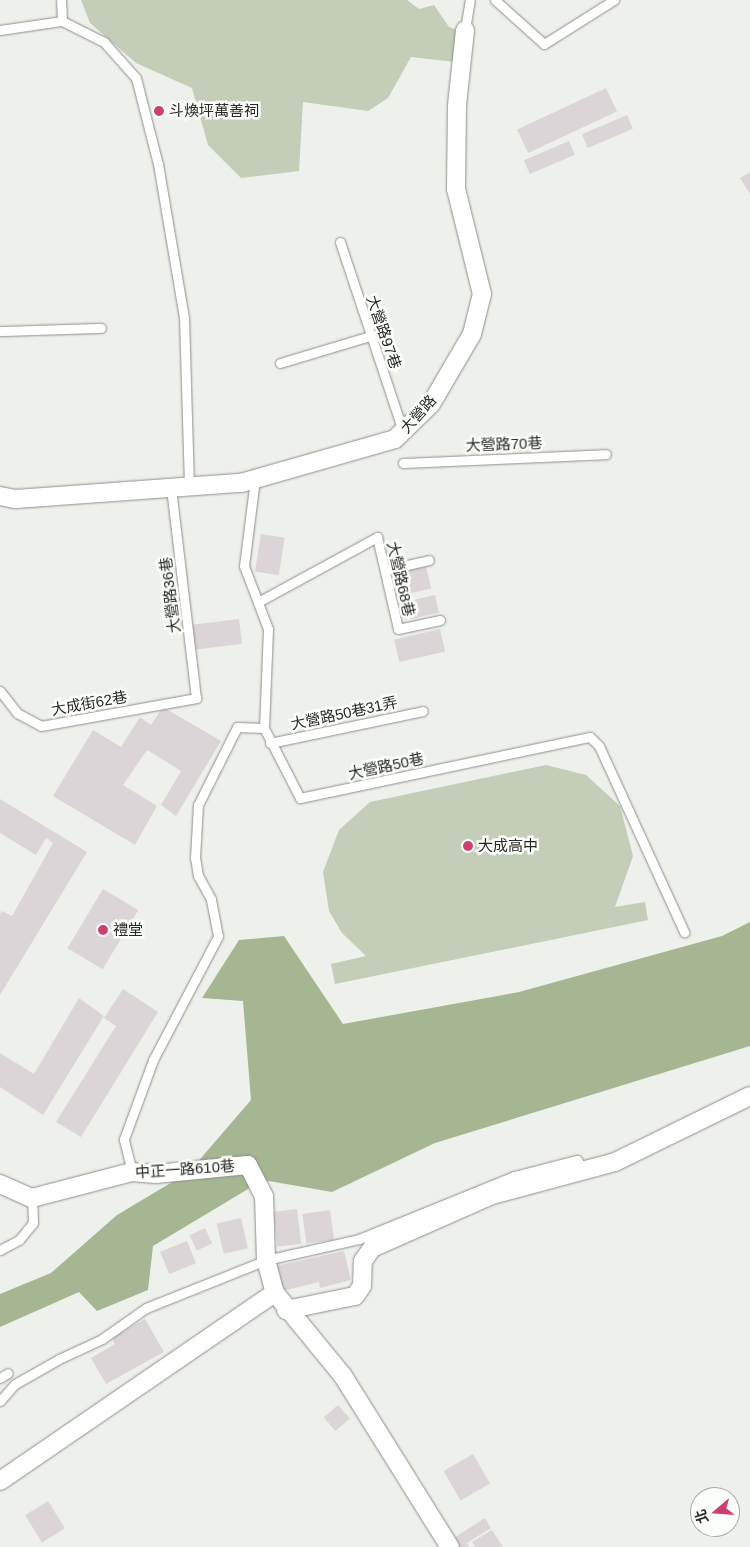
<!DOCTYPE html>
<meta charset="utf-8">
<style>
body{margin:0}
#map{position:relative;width:750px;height:1547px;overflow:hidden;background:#eef0eb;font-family:Arial,"Noto Sans TC",sans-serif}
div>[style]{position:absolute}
.green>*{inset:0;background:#c3cdb7}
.forest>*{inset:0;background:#a5b692}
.building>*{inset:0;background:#dbd5d7;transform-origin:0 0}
.roads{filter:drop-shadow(0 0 1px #8d8f8b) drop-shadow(0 0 1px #8d8f8b)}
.lane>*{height:9px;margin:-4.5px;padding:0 4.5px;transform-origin:4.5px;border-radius:4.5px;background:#fff}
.street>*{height:18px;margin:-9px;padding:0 9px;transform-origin:9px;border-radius:9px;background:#fff}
.dots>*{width:14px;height:14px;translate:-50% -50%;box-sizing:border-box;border:2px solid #fbfef9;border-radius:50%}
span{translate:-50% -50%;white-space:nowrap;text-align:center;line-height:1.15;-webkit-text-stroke:5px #fbfef9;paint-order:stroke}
.poi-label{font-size:15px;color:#282927}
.left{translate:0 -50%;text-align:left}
.street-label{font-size:15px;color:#282927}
.north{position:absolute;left:690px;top:1487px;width:50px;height:50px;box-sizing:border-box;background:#fbfef9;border:1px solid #a7a9a5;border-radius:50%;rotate:252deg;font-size:14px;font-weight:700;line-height:20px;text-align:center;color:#282927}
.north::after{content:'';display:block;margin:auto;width:18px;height:22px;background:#cb3f72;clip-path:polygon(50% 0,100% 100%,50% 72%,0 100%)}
</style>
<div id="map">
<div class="green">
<div style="clip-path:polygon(81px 0,407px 0,419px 9px,434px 5px,449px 27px,460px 31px,455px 62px,411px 57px,388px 98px,368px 111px,303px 102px,299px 171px,241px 178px,208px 145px,192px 88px,136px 63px,90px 23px)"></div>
<div style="clip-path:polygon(546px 765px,586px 775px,620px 806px,633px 856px,615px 907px,645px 902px,648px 920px,335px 984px,331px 964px,366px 956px,342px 933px,329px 911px,323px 872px,339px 830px,370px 802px)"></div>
</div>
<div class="forest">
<div style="clip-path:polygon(750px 922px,750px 1046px,435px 1143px,332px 1192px,263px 1180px,153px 1246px,148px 1290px,97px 1311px,79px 1292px,0 1327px,0 1294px,51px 1273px,117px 1215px,189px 1172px,251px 1100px,243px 1001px,202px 998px,239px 940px,284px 936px,343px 1024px,519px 992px,722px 936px)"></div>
</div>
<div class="building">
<div style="left:606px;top:88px;width:26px;height:98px;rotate:65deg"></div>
<div style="left:627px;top:115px;width:15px;height:49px;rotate:67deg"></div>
<div style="left:569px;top:141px;width:15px;height:49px;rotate:67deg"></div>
<div style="clip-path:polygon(750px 172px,750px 194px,740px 178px)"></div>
<div style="left:261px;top:534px;width:24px;height:38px;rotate:9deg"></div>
<div style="left:426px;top:566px;width:23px;height:32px;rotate:77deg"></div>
<div style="left:435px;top:595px;width:18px;height:34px;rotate:77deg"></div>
<div style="left:239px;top:619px;width:25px;height:48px;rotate:83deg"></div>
<div style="left:440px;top:629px;width:23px;height:47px;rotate:77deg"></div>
<div style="clip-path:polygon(163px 707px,221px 741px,176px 816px,161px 805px,181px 771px,147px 750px,123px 785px,157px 806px,135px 845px,53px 796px,93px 730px,121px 747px,140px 717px,151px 725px)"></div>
<div style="clip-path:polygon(0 799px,87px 852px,0 995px,0 914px,2px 911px,12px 916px,53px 843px,46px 838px,36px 855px,0 833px)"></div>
<div style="left:103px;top:889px;width:41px;height:69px;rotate:31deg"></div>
<div style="clip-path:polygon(123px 989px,158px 1012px,81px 1137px,56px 1122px,116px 1026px,104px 1018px)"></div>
<div style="clip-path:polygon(79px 998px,104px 1016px,43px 1115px,0 1087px,0 1053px,34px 1074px)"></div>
<div style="left:297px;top:1209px;width:35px;height:24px;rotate:83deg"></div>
<div style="left:330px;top:1210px;width:30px;height:28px;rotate:82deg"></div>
<div style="left:241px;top:1218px;width:31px;height:25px;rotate:77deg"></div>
<div style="left:205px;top:1228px;width:17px;height:17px;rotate:65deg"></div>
<div style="left:187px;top:1241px;width:24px;height:29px;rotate:68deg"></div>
<div style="clip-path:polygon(344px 1251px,351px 1280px,320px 1288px,319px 1282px,282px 1291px,276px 1266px)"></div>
<div style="clip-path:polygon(145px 1319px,164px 1352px,106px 1384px,91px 1358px,115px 1344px,112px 1338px)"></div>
<div style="left:338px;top:1405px;width:18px;height:19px;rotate:49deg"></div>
<div style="left:473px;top:1454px;width:34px;height:34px;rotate:60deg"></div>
<div style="left:48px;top:1501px;width:32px;height:27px;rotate:58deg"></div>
<div style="clip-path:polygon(485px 1518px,491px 1528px,467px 1543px,469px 1547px,452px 1547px,449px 1541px)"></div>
<div style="clip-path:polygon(492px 1530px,503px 1547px,475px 1547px,472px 1542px)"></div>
</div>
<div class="roads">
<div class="lane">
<div style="left:61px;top:0;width:21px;rotate:87deg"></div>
<div style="left:495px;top:0;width:66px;rotate:41.9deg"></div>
<div style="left:544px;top:44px;width:83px;rotate:-32.2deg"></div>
<div style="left:0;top:30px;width:63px;rotate:-8.3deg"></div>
<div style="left:62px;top:21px;width:47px;rotate:26.6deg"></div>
<div style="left:104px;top:42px;width:48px;rotate:48.4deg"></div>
<div style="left:136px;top:78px;width:89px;rotate:75.7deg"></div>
<div style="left:158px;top:164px;width:155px;rotate:80.4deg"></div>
<div style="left:184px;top:317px;width:170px;rotate:88.3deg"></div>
<div style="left:465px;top:30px;width:30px;rotate:-81deg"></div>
<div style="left:340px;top:242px;width:199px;rotate:71.6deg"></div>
<div style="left:0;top:331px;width:101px;rotate:-1.7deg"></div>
<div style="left:280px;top:363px;width:94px;rotate:-16.7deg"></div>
<div style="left:403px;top:463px;width:203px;rotate:-2.5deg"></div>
<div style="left:255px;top:479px;width:88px;rotate:97.2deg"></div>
<div style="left:244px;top:566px;width:67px;rotate:69.1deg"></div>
<div style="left:268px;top:629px;width:99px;rotate:92.3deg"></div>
<div style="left:264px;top:728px;width:79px;rotate:62.8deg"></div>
<div style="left:300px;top:798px;width:296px;rotate:-11.9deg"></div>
<div style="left:590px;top:737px;width:13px;rotate:45deg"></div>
<div style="left:599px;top:746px;width:205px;rotate:65.4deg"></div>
<div style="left:385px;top:570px;width:45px;rotate:-12.8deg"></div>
<div style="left:258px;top:602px;width:136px;rotate:-28.6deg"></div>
<div style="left:377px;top:537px;width:94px;rotate:77.1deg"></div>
<div style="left:398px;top:629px;width:43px;rotate:-12.1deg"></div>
<div style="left:0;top:691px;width:28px;rotate:52deg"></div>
<div style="left:17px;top:713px;width:27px;rotate:28deg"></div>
<div style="left:41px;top:726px;width:158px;rotate:-10.2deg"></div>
<div style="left:196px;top:698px;width:210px;rotate:-96.8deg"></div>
<div style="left:270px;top:743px;width:156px;rotate:-11.8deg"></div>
<div style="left:132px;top:1172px;width:34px;rotate:-104deg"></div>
<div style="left:124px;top:1139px;width:84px;rotate:-69.8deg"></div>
<div style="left:153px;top:1060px;width:140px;rotate:-62.3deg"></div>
<div style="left:218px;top:936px;width:38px;rotate:-101deg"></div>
<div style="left:211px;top:899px;width:26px;rotate:-119deg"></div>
<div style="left:198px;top:876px;width:18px;rotate:-99deg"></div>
<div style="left:195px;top:858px;width:53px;rotate:-86.8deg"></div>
<div style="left:198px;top:805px;width:87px;rotate:-63.4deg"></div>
<div style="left:237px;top:727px;width:27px;rotate:2deg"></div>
<div style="left:0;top:1250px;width:21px;rotate:-28deg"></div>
<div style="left:19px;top:1240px;width:22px;rotate:-51deg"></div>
<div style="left:33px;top:1223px;width:25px;rotate:-92deg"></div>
<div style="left:0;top:1378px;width:9px;rotate:-32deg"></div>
<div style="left:0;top:1401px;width:23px;rotate:-49deg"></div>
<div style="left:15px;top:1384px;width:51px;rotate:-29.6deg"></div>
<div style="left:59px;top:1359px;width:47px;rotate:-24.9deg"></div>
<div style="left:102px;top:1339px;width:54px;rotate:-35.2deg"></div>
<div style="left:146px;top:1308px;width:129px;rotate:-21.8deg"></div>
<div style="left:266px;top:1260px;width:95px;rotate:-12.7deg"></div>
<div style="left:359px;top:1239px;width:167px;rotate:-22.1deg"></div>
<div style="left:514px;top:1176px;width:65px;rotate:-14.3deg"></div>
<div style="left:577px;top:1160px;width:12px;rotate:55deg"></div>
</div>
<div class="street">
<div style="left:0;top:496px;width:16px;rotate:11deg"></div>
<div style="left:16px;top:499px;width:226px;rotate:-4.1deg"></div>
<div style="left:241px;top:483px;width:160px;rotate:-15.9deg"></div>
<div style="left:395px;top:439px;width:50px;rotate:-44.2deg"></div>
<div style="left:431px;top:404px;width:81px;rotate:-59.6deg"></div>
<div style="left:472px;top:334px;width:41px;rotate:-76deg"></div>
<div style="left:482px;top:294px;width:108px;rotate:-103.9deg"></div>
<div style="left:456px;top:189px;width:84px;rotate:-89.3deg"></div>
<div style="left:457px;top:105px;width:75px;rotate:-83.9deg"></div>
<div style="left:0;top:1184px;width:35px;rotate:24deg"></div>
<div style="left:32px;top:1198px;width:103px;rotate:-14.6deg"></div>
<div style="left:132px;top:1172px;width:24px;rotate:5deg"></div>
<div style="left:156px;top:1174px;width:92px;rotate:-5.6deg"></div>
<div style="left:248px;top:1165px;width:35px;rotate:63deg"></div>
<div style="left:264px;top:1196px;width:64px;rotate:88.2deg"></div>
<div style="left:266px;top:1260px;width:34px;rotate:75deg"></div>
<div style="left:275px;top:1293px;width:107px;rotate:50.7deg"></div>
<div style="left:343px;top:1376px;width:202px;rotate:58deg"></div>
<div style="left:286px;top:1310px;width:70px;rotate:-11.5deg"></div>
<div style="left:355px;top:1296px;width:12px;rotate:-55deg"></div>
<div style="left:362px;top:1286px;width:25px;rotate:-88deg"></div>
<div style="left:363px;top:1261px;width:16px;rotate:-55deg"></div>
<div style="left:372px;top:1248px;width:131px;rotate:-23.8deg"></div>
<div style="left:492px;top:1195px;width:127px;rotate:-15deg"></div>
<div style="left:615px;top:1162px;width:150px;rotate:-26.1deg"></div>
<div style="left:0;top:1481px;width:333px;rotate:-34.4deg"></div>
</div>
</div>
<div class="dots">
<div style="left:159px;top:111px;background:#cb3f72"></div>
<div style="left:468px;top:846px;background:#cb3f72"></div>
<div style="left:103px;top:930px;background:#cb3f72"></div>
</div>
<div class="poi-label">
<span class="left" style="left:169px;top:111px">斗煥坪萬善祠</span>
<span class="left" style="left:478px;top:846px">大成高中</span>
<span class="left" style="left:113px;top:930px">禮堂</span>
</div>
<div class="street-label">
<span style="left:384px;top:332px;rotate:71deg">大營路97巷</span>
<span style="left:418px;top:414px;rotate:-48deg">大營路</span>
<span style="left:504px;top:444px;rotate:-2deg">大營路70巷</span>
<span style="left:401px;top:579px;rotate:77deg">大營路68巷</span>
<span style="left:170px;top:595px;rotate:-97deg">大營路36巷</span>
<span style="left:89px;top:703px;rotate:-10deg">大成街62巷</span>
<span style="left:344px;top:713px;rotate:-12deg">大營路50巷31弄</span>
<span style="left:386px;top:766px;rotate:-12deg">大營路50巷</span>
<span style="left:185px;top:1169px;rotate:-4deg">中正一路610巷</span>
</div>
<div class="north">北</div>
</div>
